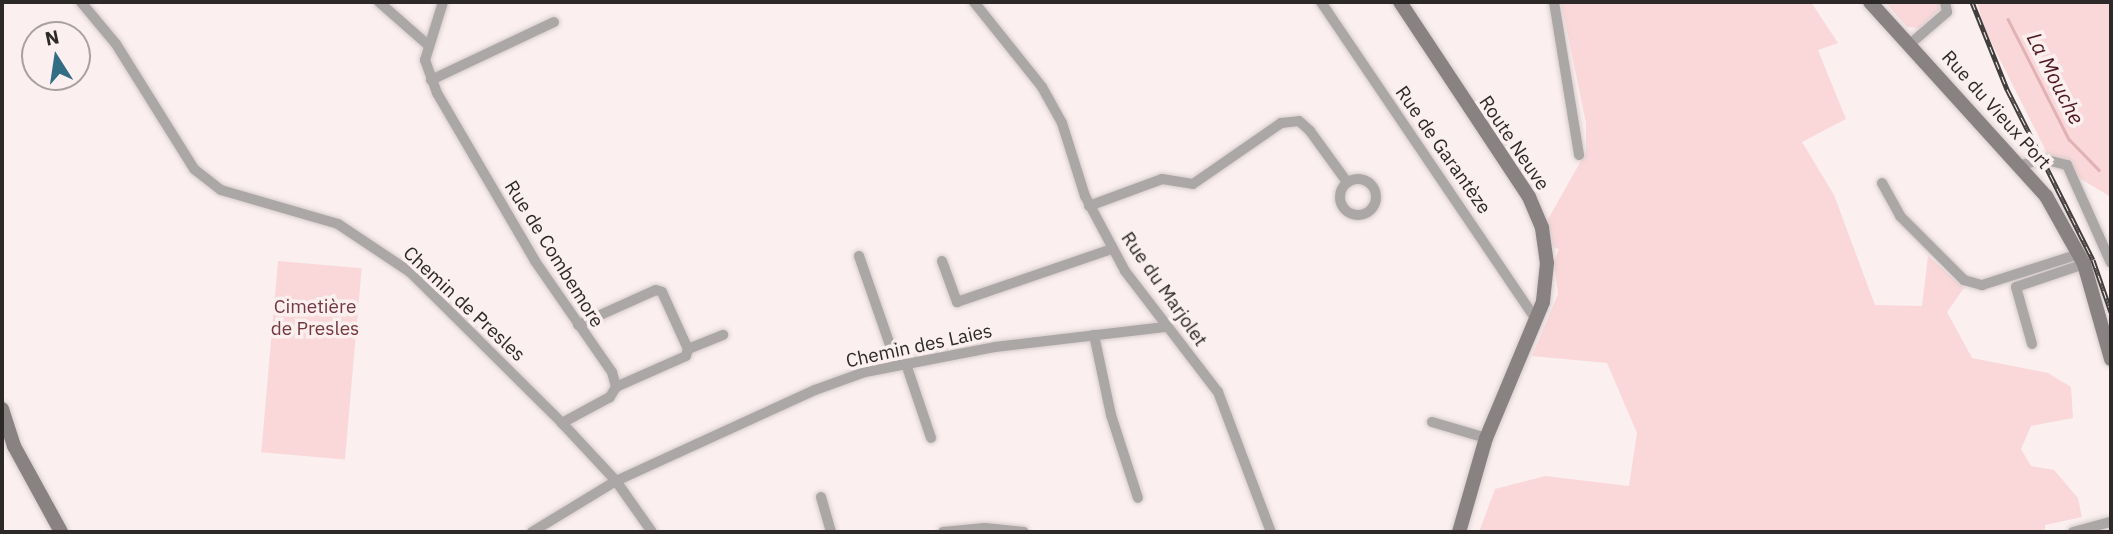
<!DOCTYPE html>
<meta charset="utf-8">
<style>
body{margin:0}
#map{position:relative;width:2113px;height:534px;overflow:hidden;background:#fbefef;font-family:"IBM Plex Sans",sans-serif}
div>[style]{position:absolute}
.green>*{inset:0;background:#fad8d9;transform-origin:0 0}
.stream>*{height:2.5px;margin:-1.25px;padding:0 1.25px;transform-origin:1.25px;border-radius:1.25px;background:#e1b2b3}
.roads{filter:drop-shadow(0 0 2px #d6cbcb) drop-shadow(0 0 2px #d6cbcb)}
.street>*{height:10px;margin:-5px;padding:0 5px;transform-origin:5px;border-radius:5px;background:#aca7a7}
.street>.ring{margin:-5px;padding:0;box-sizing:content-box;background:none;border:10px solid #aca7a7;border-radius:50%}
.secondary>*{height:14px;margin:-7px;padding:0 7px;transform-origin:7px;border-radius:7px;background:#898282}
.rail>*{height:5px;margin-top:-2.5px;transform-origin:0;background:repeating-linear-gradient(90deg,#fbefef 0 8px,#423e3e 0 16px);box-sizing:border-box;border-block:2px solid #423e3e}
span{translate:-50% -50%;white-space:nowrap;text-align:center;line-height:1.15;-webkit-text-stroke:7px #fbefef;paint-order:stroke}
.street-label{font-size:19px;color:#2d2929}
.park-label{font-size:19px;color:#75393d}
.water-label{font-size:21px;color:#50171e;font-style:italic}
.frame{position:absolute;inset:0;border:4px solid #2d2929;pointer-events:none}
.north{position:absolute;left:21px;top:21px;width:70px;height:70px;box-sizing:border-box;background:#fbefef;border:2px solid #a9a0a0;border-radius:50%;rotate:348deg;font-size:19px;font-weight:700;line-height:28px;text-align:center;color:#2d2929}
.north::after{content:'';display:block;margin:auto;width:24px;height:32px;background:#316d84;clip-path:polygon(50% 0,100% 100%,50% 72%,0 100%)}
</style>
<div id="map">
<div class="green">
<div style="clip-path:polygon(1561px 2px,1811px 2px,1838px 43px,1818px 50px,1846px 119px,1802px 142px,1834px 195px,1875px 305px,1922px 306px,1928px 256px,1964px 288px,1947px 312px,1972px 358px,2048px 373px,2071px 387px,2073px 418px,2031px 426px,2021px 449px,2031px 466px,2054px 470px,2078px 498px,2082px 517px,2045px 525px,2045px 532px,1479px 532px,1495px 489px,1545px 476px,1629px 486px,1637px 433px,1607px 363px,1532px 356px,1558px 294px,1554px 262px,1559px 249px,1553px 247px,1547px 221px,1586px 152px,1586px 123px)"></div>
<div style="clip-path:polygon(1885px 2px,1939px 2px,1940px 9px,1920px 28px,1907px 27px)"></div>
<div style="clip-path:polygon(1977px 2px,2111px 2px,2111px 197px,2051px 161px,1984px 28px)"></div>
<div style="left:278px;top:261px;width:84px;height:192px;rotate:5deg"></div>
</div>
<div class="stream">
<div style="left:2008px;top:19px;width:135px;rotate:63.1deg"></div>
<div style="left:2069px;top:139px;width:43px;rotate:45.9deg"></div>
</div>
<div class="roads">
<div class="street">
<div style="left:81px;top:2px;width:55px;rotate:50.2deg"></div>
<div style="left:116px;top:44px;width:147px;rotate:58deg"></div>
<div style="left:194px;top:169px;width:34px;rotate:38deg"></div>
<div style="left:221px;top:190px;width:122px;rotate:16.2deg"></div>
<div style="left:338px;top:224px;width:87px;rotate:33.7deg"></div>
<div style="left:410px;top:272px;width:214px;rotate:44.8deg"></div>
<div style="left:562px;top:423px;width:79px;rotate:47deg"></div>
<div style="left:616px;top:481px;width:62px;rotate:54.8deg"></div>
<div style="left:379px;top:2px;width:64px;rotate:41.2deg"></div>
<div style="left:443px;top:2px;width:61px;rotate:107.2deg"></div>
<div style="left:425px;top:60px;width:35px;rotate:70deg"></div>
<div style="left:437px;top:93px;width:194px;rotate:59.7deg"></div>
<div style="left:535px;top:261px;width:135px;rotate:55.3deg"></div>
<div style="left:612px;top:372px;width:16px;rotate:75deg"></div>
<div style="left:616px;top:387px;width:12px;rotate:121deg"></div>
<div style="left:610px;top:397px;width:55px;rotate:151.6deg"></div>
<div style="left:974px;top:2px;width:109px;rotate:51.3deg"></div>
<div style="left:1042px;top:87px;width:41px;rotate:60.9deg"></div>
<div style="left:1062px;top:123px;width:77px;rotate:72.5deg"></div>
<div style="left:1085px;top:196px;width:85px;rotate:61.9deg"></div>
<div style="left:1125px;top:271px;width:153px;rotate:52.5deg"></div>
<div style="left:1218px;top:392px;width:150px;rotate:69.3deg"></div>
<div style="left:1321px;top:2px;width:384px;rotate:55.9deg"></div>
<div style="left:1554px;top:2px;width:155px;rotate:80.7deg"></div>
<div style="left:1910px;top:44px;width:49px;rotate:-40.9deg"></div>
<div style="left:1947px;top:12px;width:10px;rotate:-101deg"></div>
<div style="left:431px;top:80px;width:136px;rotate:-25.2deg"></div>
<div style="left:2021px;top:165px;width:23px;rotate:-15deg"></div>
<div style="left:2043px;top:159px;width:25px;rotate:14deg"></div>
<div style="left:2067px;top:165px;width:107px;rotate:65.8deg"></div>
<div class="ring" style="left:1340px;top:179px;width:26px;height:26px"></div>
<div style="left:1882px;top:183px;width:38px;rotate:61deg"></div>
<div style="left:1900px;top:216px;width:91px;rotate:45deg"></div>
<div style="left:1964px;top:280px;width:19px;rotate:16deg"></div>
<div style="left:1982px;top:285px;width:102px;rotate:-17.7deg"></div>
<div style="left:1089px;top:206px;width:78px;rotate:-20.3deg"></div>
<div style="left:1162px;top:179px;width:31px;rotate:9deg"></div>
<div style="left:1193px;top:184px;width:107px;rotate:-34.7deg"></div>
<div style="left:1281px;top:123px;width:18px;rotate:-6deg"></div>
<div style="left:1299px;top:121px;width:15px;rotate:42deg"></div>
<div style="left:1310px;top:131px;width:63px;rotate:54deg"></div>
<div style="left:859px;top:256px;width:115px;rotate:70.8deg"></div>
<div style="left:942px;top:261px;width:44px;rotate:69.9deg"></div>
<div style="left:957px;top:302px;width:164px;rotate:-18.9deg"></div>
<div style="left:578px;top:325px;width:85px;rotate:-24.2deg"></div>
<div style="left:656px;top:290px;width:6px;rotate:18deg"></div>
<div style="left:662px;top:292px;width:63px;rotate:65.5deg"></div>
<div style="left:688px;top:349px;width:7px;rotate:106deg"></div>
<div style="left:686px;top:356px;width:77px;rotate:156.1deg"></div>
<div style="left:1094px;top:335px;width:82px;rotate:78deg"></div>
<div style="left:1111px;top:415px;width:87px;rotate:72deg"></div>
<div style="left:2032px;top:344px;width:59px;rotate:-105.7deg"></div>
<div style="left:2016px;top:287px;width:72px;rotate:-18.7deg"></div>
<div style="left:688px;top:349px;width:38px;rotate:-22deg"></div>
<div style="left:906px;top:364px;width:78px;rotate:71.3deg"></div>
<div style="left:1432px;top:422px;width:56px;rotate:16.5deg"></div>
<div style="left:821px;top:497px;width:36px;rotate:74deg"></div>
<div style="left:532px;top:532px;width:98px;rotate:-31.3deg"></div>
<div style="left:616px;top:481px;width:219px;rotate:-24.6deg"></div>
<div style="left:815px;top:390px;width:53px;rotate:-19.8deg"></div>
<div style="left:865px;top:372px;width:132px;rotate:-10.9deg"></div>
<div style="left:995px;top:347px;width:171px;rotate:-6.7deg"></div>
<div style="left:943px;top:532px;width:42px;rotate:-5.4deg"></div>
<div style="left:985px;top:528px;width:39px;rotate:6deg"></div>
<div style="left:2073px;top:532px;width:39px;rotate:-15deg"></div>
</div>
<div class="secondary">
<div style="left:1400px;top:2px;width:234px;rotate:56.5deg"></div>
<div style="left:1529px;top:197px;width:34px;rotate:67deg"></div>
<div style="left:1542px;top:228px;width:35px;rotate:82deg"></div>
<div style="left:1547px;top:263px;width:39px;rotate:96deg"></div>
<div style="left:1543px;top:302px;width:147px;rotate:112.7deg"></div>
<div style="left:1486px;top:438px;width:98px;rotate:106deg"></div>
<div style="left:1870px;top:2px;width:262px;rotate:47.8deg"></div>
<div style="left:2046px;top:196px;width:78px;rotate:60.8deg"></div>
<div style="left:2084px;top:264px;width:99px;rotate:74.1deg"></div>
<div style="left:2px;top:409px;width:39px;rotate:72deg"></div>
<div style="left:14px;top:446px;width:98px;rotate:61.3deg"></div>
</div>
</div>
<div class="rail">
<div style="left:1972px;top:2px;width:94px;rotate:68.1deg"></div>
<div style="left:2007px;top:89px;width:191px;rotate:63.3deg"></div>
<div style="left:2093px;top:260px;width:55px;rotate:70.9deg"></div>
</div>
<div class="street-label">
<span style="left:1996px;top:110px;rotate:48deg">Rue du Vieux Port</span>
<span style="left:1514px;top:143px;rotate:56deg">Route Neuve</span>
<span style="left:1443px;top:150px;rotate:55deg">Rue de Garantèze</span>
<span style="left:554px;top:254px;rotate:58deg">Rue de Combemore</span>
<span style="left:1164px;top:289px;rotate:55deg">Rue du Marjolet</span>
<span style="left:464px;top:304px;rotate:43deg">Chemin de Presles</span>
<span style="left:919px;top:346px;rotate:-12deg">Chemin des Laies</span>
</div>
<div class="park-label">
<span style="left:315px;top:318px">Cimetière<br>de Presles</span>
</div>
<div class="water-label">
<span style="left:2056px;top:78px;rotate:63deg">La Mouche</span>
</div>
<div class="frame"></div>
<div class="north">N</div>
</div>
